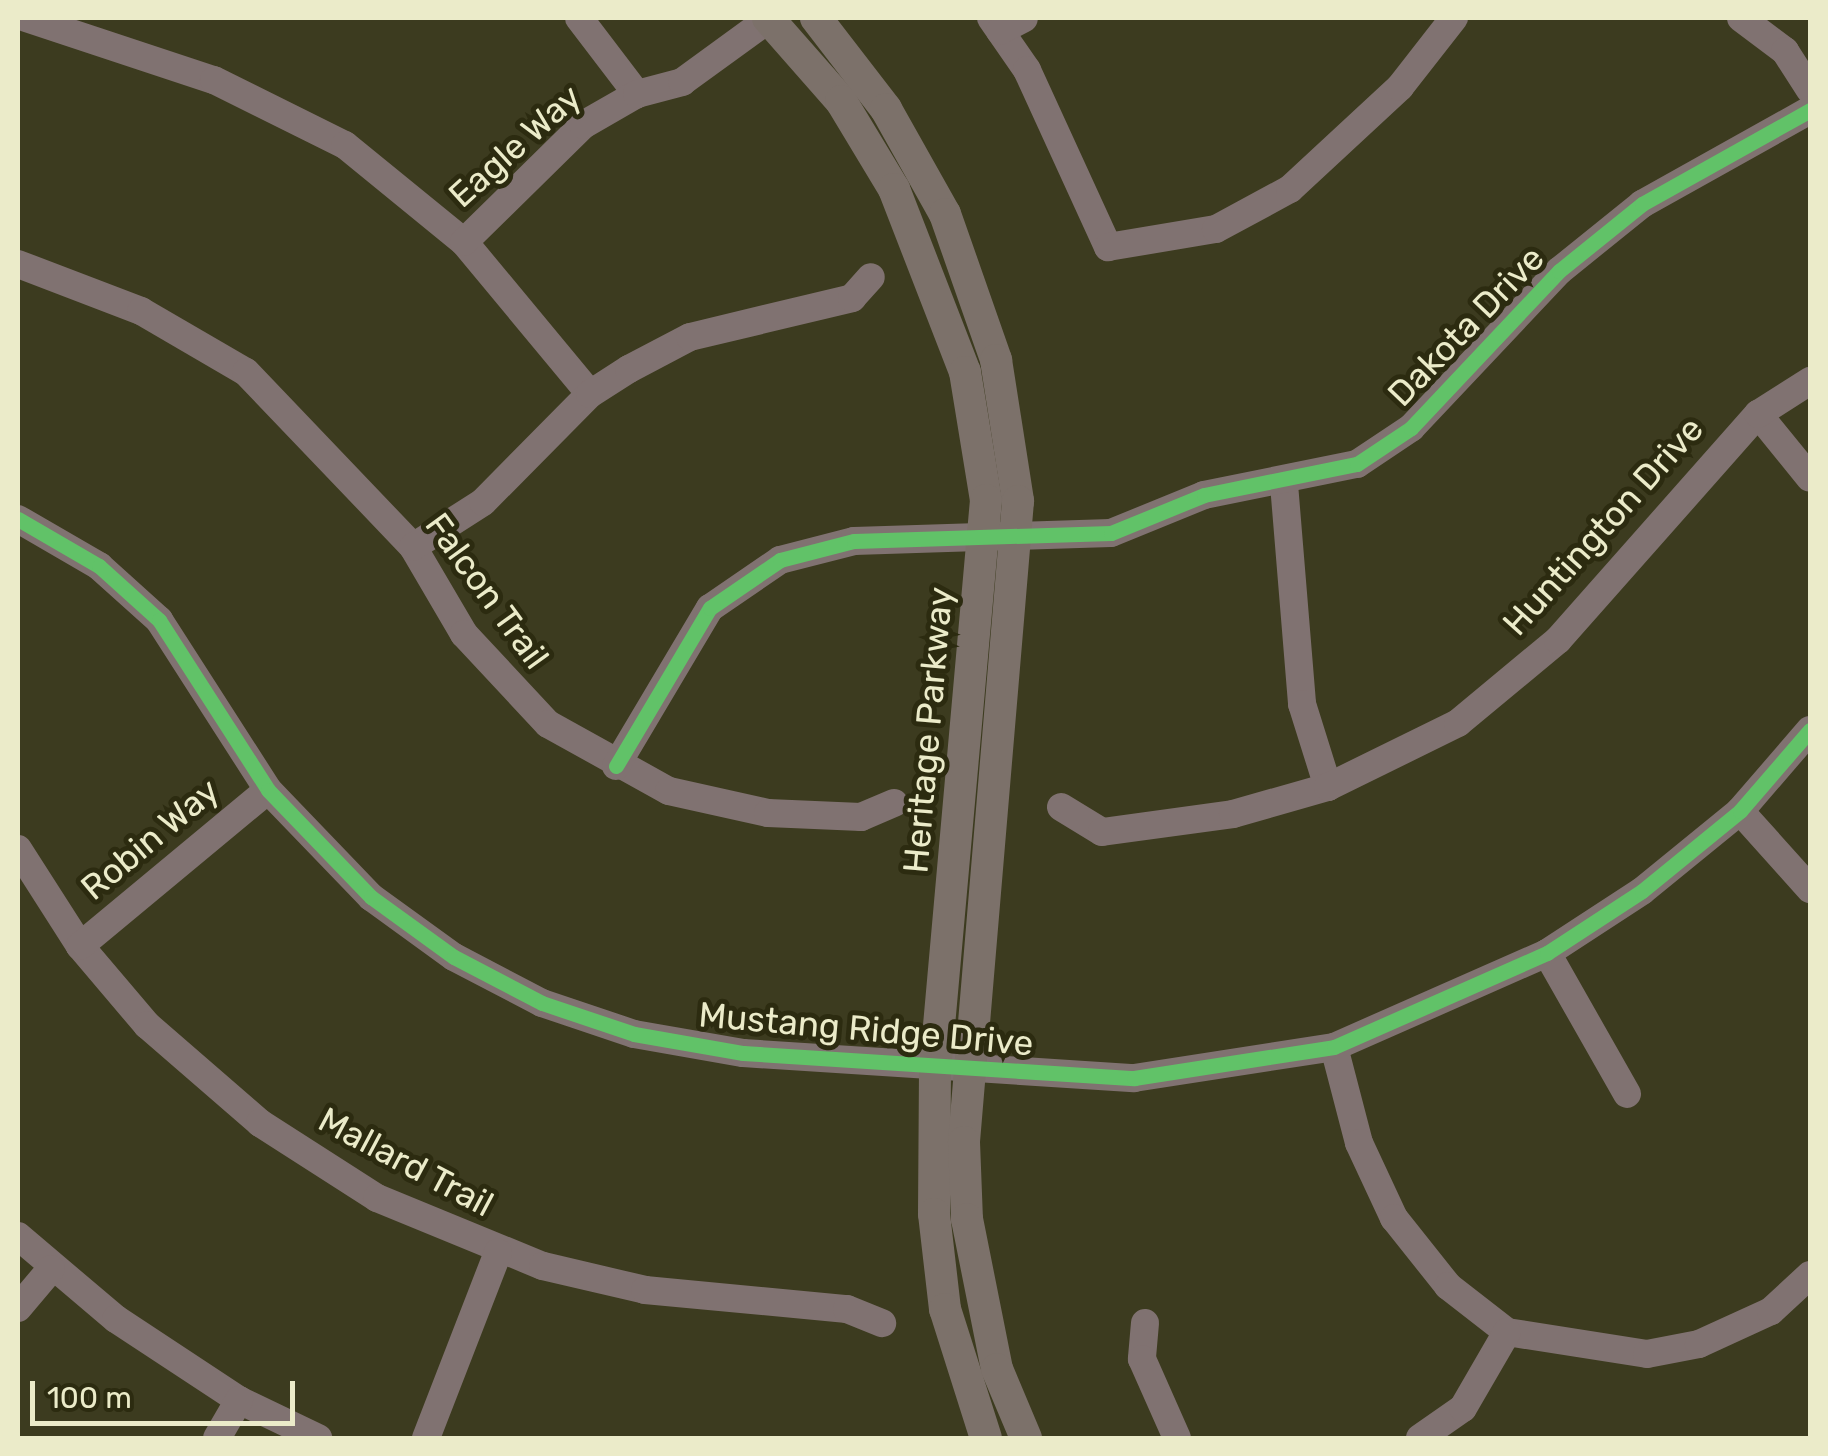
<!DOCTYPE html>
<style>
body{margin:0}
#map{position:relative;width:1828px;height:1456px;overflow:hidden;background:#3c3b1f;font-family:Rubik,sans-serif}
div>[style]{position:absolute}
.minor>*{height:28px;margin:-14px;padding:0 14px;transform-origin:14px;border-radius:14px;background:#807271}
.major>*{height:32px;margin:-16px;padding:0 16px;transform-origin:16px;border-radius:16px;background:#7c716a}
.cycleway>*{height:15px;margin:-7.5px;padding:0 7.5px;transform-origin:7.5px;border-radius:7.5px;background:#61c268}
span{translate:-50% -50%;white-space:nowrap;text-align:center;line-height:1.15;-webkit-text-stroke:10px #2c2b10;paint-order:stroke}
.street-label{font-size:35px;color:#ebebc9}
.frame{position:absolute;inset:0;border:20px solid #ebebc9;pointer-events:none}
.scale{position:absolute;left:30px;top:1381px;width:265px;height:45px;box-sizing:border-box;border:5px solid #ebebc9;border-top:0;padding-left:12px;font-size:30px;line-height:35px;white-space:nowrap;color:#ebebc9;-webkit-text-stroke:8px #2c2b10;paint-order:stroke}
</style>
<div id="map">
<div class="minor">
<div style="left:26px;top:18px;width:198px;rotate:18.3deg"></div>
<div style="left:214px;top:80px;width:146px;rotate:26.4deg"></div>
<div style="left:345px;top:145px;width:154px;rotate:39.2deg"></div>
<div style="left:464px;top:242px;width:197px;rotate:50.3deg"></div>
<div style="left:579px;top:18px;width:96px;rotate:52.7deg"></div>
<div style="left:991px;top:18px;width:63px;rotate:55.3deg"></div>
<div style="left:1027px;top:70px;width:195px;rotate:65.4deg"></div>
<div style="left:1108px;top:247px;width:109px;rotate:-9.5deg"></div>
<div style="left:1216px;top:229px;width:84px;rotate:-28.4deg"></div>
<div style="left:1290px;top:189px;width:150px;rotate:-42.8deg"></div>
<div style="left:1400px;top:87px;width:88px;rotate:-52deg"></div>
<div style="left:1741px;top:18px;width:55px;rotate:36.9deg"></div>
<div style="left:1785px;top:51px;width:46px;rotate:57.3deg"></div>
<div style="left:1000px;top:31px;width:27px;rotate:-28deg"></div>
<div style="left:464px;top:242px;width:167px;rotate:-44.5deg"></div>
<div style="left:583px;top:125px;width:62px;rotate:-29.9deg"></div>
<div style="left:637px;top:94px;width:47px;rotate:-14.9deg"></div>
<div style="left:682px;top:82px;width:109px;rotate:-36deg"></div>
<div style="left:18px;top:264px;width:132px;rotate:20.9deg"></div>
<div style="left:141px;top:311px;width:121px;rotate:30.2deg"></div>
<div style="left:246px;top:372px;width:242px;rotate:46.3deg"></div>
<div style="left:413px;top:547px;width:101px;rotate:59.6deg"></div>
<div style="left:464px;top:634px;width:123px;rotate:47deg"></div>
<div style="left:548px;top:724px;width:138px;rotate:29deg"></div>
<div style="left:669px;top:791px;width:101px;rotate:12.5deg"></div>
<div style="left:768px;top:813px;width:93px;rotate:2.5deg"></div>
<div style="left:861px;top:817px;width:36px;rotate:-23deg"></div>
<div style="left:1758px;top:414px;width:82px;rotate:50.9deg"></div>
<div style="left:1284px;top:484px;width:221px;rotate:85.3deg"></div>
<div style="left:1302px;top:704px;width:87px;rotate:72.6deg"></div>
<div style="left:18px;top:519px;width:94px;rotate:30.1deg"></div>
<div style="left:99px;top:566px;width:81px;rotate:42deg"></div>
<div style="left:159px;top:620px;width:202px;rotate:57.3deg"></div>
<div style="left:268px;top:790px;width:149px;rotate:46.1deg"></div>
<div style="left:371px;top:897px;width:102px;rotate:35.9deg"></div>
<div style="left:454px;top:957px;width:99px;rotate:27.6deg"></div>
<div style="left:542px;top:1003px;width:97px;rotate:18.6deg"></div>
<div style="left:634px;top:1034px;width:111px;rotate:9.9deg"></div>
<div style="left:743px;top:1053px;width:392px;rotate:3.7deg"></div>
<div style="left:1134px;top:1078px;width:202px;rotate:-8.8deg"></div>
<div style="left:1334px;top:1047px;width:233px;rotate:-23.8deg"></div>
<div style="left:1547px;top:953px;width:113px;rotate:-33.1deg"></div>
<div style="left:1642px;top:891px;width:127px;rotate:-39.2deg"></div>
<div style="left:1740px;top:811px;width:107px;rotate:-49.2deg"></div>
<div style="left:413px;top:547px;width:83px;rotate:-32.7deg"></div>
<div style="left:483px;top:502px;width:152px;rotate:-45.3deg"></div>
<div style="left:590px;top:394px;width:46px;rotate:-32.7deg"></div>
<div style="left:629px;top:369px;width:69px;rotate:-27.7deg"></div>
<div style="left:690px;top:337px;width:167px;rotate:-13.5deg"></div>
<div style="left:852px;top:298px;width:28px;rotate:-48deg"></div>
<div style="left:616px;top:766px;width:184px;rotate:-59.3deg"></div>
<div style="left:710px;top:608px;width:85px;rotate:-34.4deg"></div>
<div style="left:780px;top:560px;width:76px;rotate:-14.4deg"></div>
<div style="left:854px;top:541px;width:257px;rotate:-1.8deg"></div>
<div style="left:1111px;top:533px;width:100px;rotate:-22.2deg"></div>
<div style="left:1204px;top:495px;width:156px;rotate:-11.5deg"></div>
<div style="left:1357px;top:464px;width:65px;rotate:-33.7deg"></div>
<div style="left:1411px;top:428px;width:216px;rotate:-46.7deg"></div>
<div style="left:1559px;top:271px;width:107px;rotate:-38.9deg"></div>
<div style="left:1642px;top:204px;width:193px;rotate:-29.2deg"></div>
<div style="left:1061px;top:807px;width:48px;rotate:31.4deg"></div>
<div style="left:1102px;top:832px;width:132px;rotate:-7.8deg"></div>
<div style="left:1233px;top:814px;width:99px;rotate:-15.9deg"></div>
<div style="left:1328px;top:787px;width:145px;rotate:-26.2deg"></div>
<div style="left:1458px;top:723px;width:130px;rotate:-39.7deg"></div>
<div style="left:1558px;top:640px;width:302px;rotate:-48.5deg"></div>
<div style="left:1758px;top:414px;width:62px;rotate:-32.4deg"></div>
<div style="left:1740px;top:811px;width:105px;rotate:48.1deg"></div>
<div style="left:18px;top:849px;width:115px;rotate:57.4deg"></div>
<div style="left:80px;top:946px;width:104px;rotate:49.7deg"></div>
<div style="left:147px;top:1025px;width:150px;rotate:40.9deg"></div>
<div style="left:260px;top:1123px;width:139px;rotate:32.7deg"></div>
<div style="left:377px;top:1198px;width:179px;rotate:22.3deg"></div>
<div style="left:543px;top:1266px;width:105px;rotate:13.2deg"></div>
<div style="left:645px;top:1290px;width:203px;rotate:5.4deg"></div>
<div style="left:847px;top:1309px;width:38px;rotate:22deg"></div>
<div style="left:80px;top:946px;width:244px;rotate:-39.7deg"></div>
<div style="left:1547px;top:953px;width:162px;rotate:60.4deg"></div>
<div style="left:1334px;top:1047px;width:99px;rotate:75.4deg"></div>
<div style="left:1359px;top:1143px;width:83px;rotate:65deg"></div>
<div style="left:1394px;top:1218px;width:87px;rotate:51.5deg"></div>
<div style="left:1448px;top:1286px;width:75px;rotate:37.9deg"></div>
<div style="left:1507px;top:1332px;width:142px;rotate:8.9deg"></div>
<div style="left:1647px;top:1354px;width:53px;rotate:-10.9deg"></div>
<div style="left:1699px;top:1344px;width:79px;rotate:-24.6deg"></div>
<div style="left:1771px;top:1311px;width:53px;rotate:-42.7deg"></div>
<div style="left:18px;top:1236px;width:128px;rotate:40.3deg"></div>
<div style="left:116px;top:1319px;width:147px;rotate:33.4deg"></div>
<div style="left:239px;top:1400px;width:88px;rotate:25.7deg"></div>
<div style="left:18px;top:1308px;width:51px;rotate:-49.8deg"></div>
<div style="left:1145px;top:1323px;width:36px;rotate:95deg"></div>
<div style="left:1142px;top:1359px;width:86px;rotate:66.1deg"></div>
<div style="left:217px;top:1438px;width:44px;rotate:-59.9deg"></div>
<div style="left:426px;top:1438px;width:199px;rotate:-68.8deg"></div>
<div style="left:1420px;top:1438px;width:52px;rotate:-34.9deg"></div>
<div style="left:1463px;top:1408px;width:88px;rotate:-59.9deg"></div>
</div>
<div class="major">
<div style="left:768px;top:18px;width:111px;rotate:48.7deg"></div>
<div style="left:841px;top:101px;width:103px;rotate:58.9deg"></div>
<div style="left:894px;top:189px;width:196px;rotate:68.8deg"></div>
<div style="left:965px;top:372px;width:130px;rotate:80.7deg"></div>
<div style="left:986px;top:500px;width:572px;rotate:95.11deg"></div>
<div style="left:935px;top:1070px;width:144px;rotate:90.4deg"></div>
<div style="left:934px;top:1214px;width:96px;rotate:83.4deg"></div>
<div style="left:945px;top:1309px;width:135px;rotate:72.4deg"></div>
<div style="left:816px;top:18px;width:115px;rotate:52.4deg"></div>
<div style="left:886px;top:109px;width:120px;rotate:60.7deg"></div>
<div style="left:945px;top:214px;width:155px;rotate:70.7deg"></div>
<div style="left:996px;top:360px;width:143px;rotate:81.1deg"></div>
<div style="left:1018px;top:501px;width:643px;rotate:94.82deg"></div>
<div style="left:964px;top:1142px;width:77px;rotate:87.8deg"></div>
<div style="left:967px;top:1219px;width:153px;rotate:78.7deg"></div>
<div style="left:997px;top:1369px;width:75px;rotate:67.2deg"></div>
</div>
<div class="cycleway">
<div style="left:18px;top:519px;width:94px;rotate:30.1deg"></div>
<div style="left:99px;top:566px;width:81px;rotate:42deg"></div>
<div style="left:159px;top:620px;width:202px;rotate:57.3deg"></div>
<div style="left:268px;top:790px;width:149px;rotate:46.1deg"></div>
<div style="left:371px;top:897px;width:102px;rotate:35.9deg"></div>
<div style="left:454px;top:957px;width:99px;rotate:27.6deg"></div>
<div style="left:542px;top:1003px;width:97px;rotate:18.6deg"></div>
<div style="left:634px;top:1034px;width:111px;rotate:9.9deg"></div>
<div style="left:743px;top:1053px;width:392px;rotate:3.7deg"></div>
<div style="left:1134px;top:1078px;width:202px;rotate:-8.8deg"></div>
<div style="left:1334px;top:1047px;width:233px;rotate:-23.8deg"></div>
<div style="left:1547px;top:953px;width:113px;rotate:-33.1deg"></div>
<div style="left:1642px;top:891px;width:127px;rotate:-39.2deg"></div>
<div style="left:1740px;top:811px;width:107px;rotate:-49.2deg"></div>
<div style="left:616px;top:766px;width:184px;rotate:-59.3deg"></div>
<div style="left:710px;top:608px;width:85px;rotate:-34.4deg"></div>
<div style="left:780px;top:560px;width:76px;rotate:-14.4deg"></div>
<div style="left:854px;top:541px;width:257px;rotate:-1.8deg"></div>
<div style="left:1111px;top:533px;width:100px;rotate:-22.2deg"></div>
<div style="left:1204px;top:495px;width:156px;rotate:-11.5deg"></div>
<div style="left:1357px;top:464px;width:65px;rotate:-33.7deg"></div>
<div style="left:1411px;top:428px;width:216px;rotate:-46.7deg"></div>
<div style="left:1559px;top:271px;width:107px;rotate:-38.9deg"></div>
<div style="left:1642px;top:204px;width:193px;rotate:-29.2deg"></div>
</div>
<div class="street-label">
<span style="left:515px;top:146px;rotate:-42deg">Eagle Way</span>
<span style="left:1466px;top:326px;rotate:-46deg">Dakota Drive</span>
<span style="left:1603px;top:526px;rotate:-48deg">Huntington Drive</span>
<span style="left:487px;top:591px;rotate:54deg">Falcon Trail</span>
<span style="left:928px;top:730px;rotate:-85deg">Heritage Parkway</span>
<span style="left:150px;top:839px;rotate:-40deg">Robin Way</span>
<span style="left:866px;top:1029px;rotate:5deg">Mustang Ridge Drive</span>
<span style="left:406px;top:1162px;rotate:28deg">Mallard Trail</span>
</div>
<div class="frame"></div>
<div class="scale">100 m</div>
</div>
